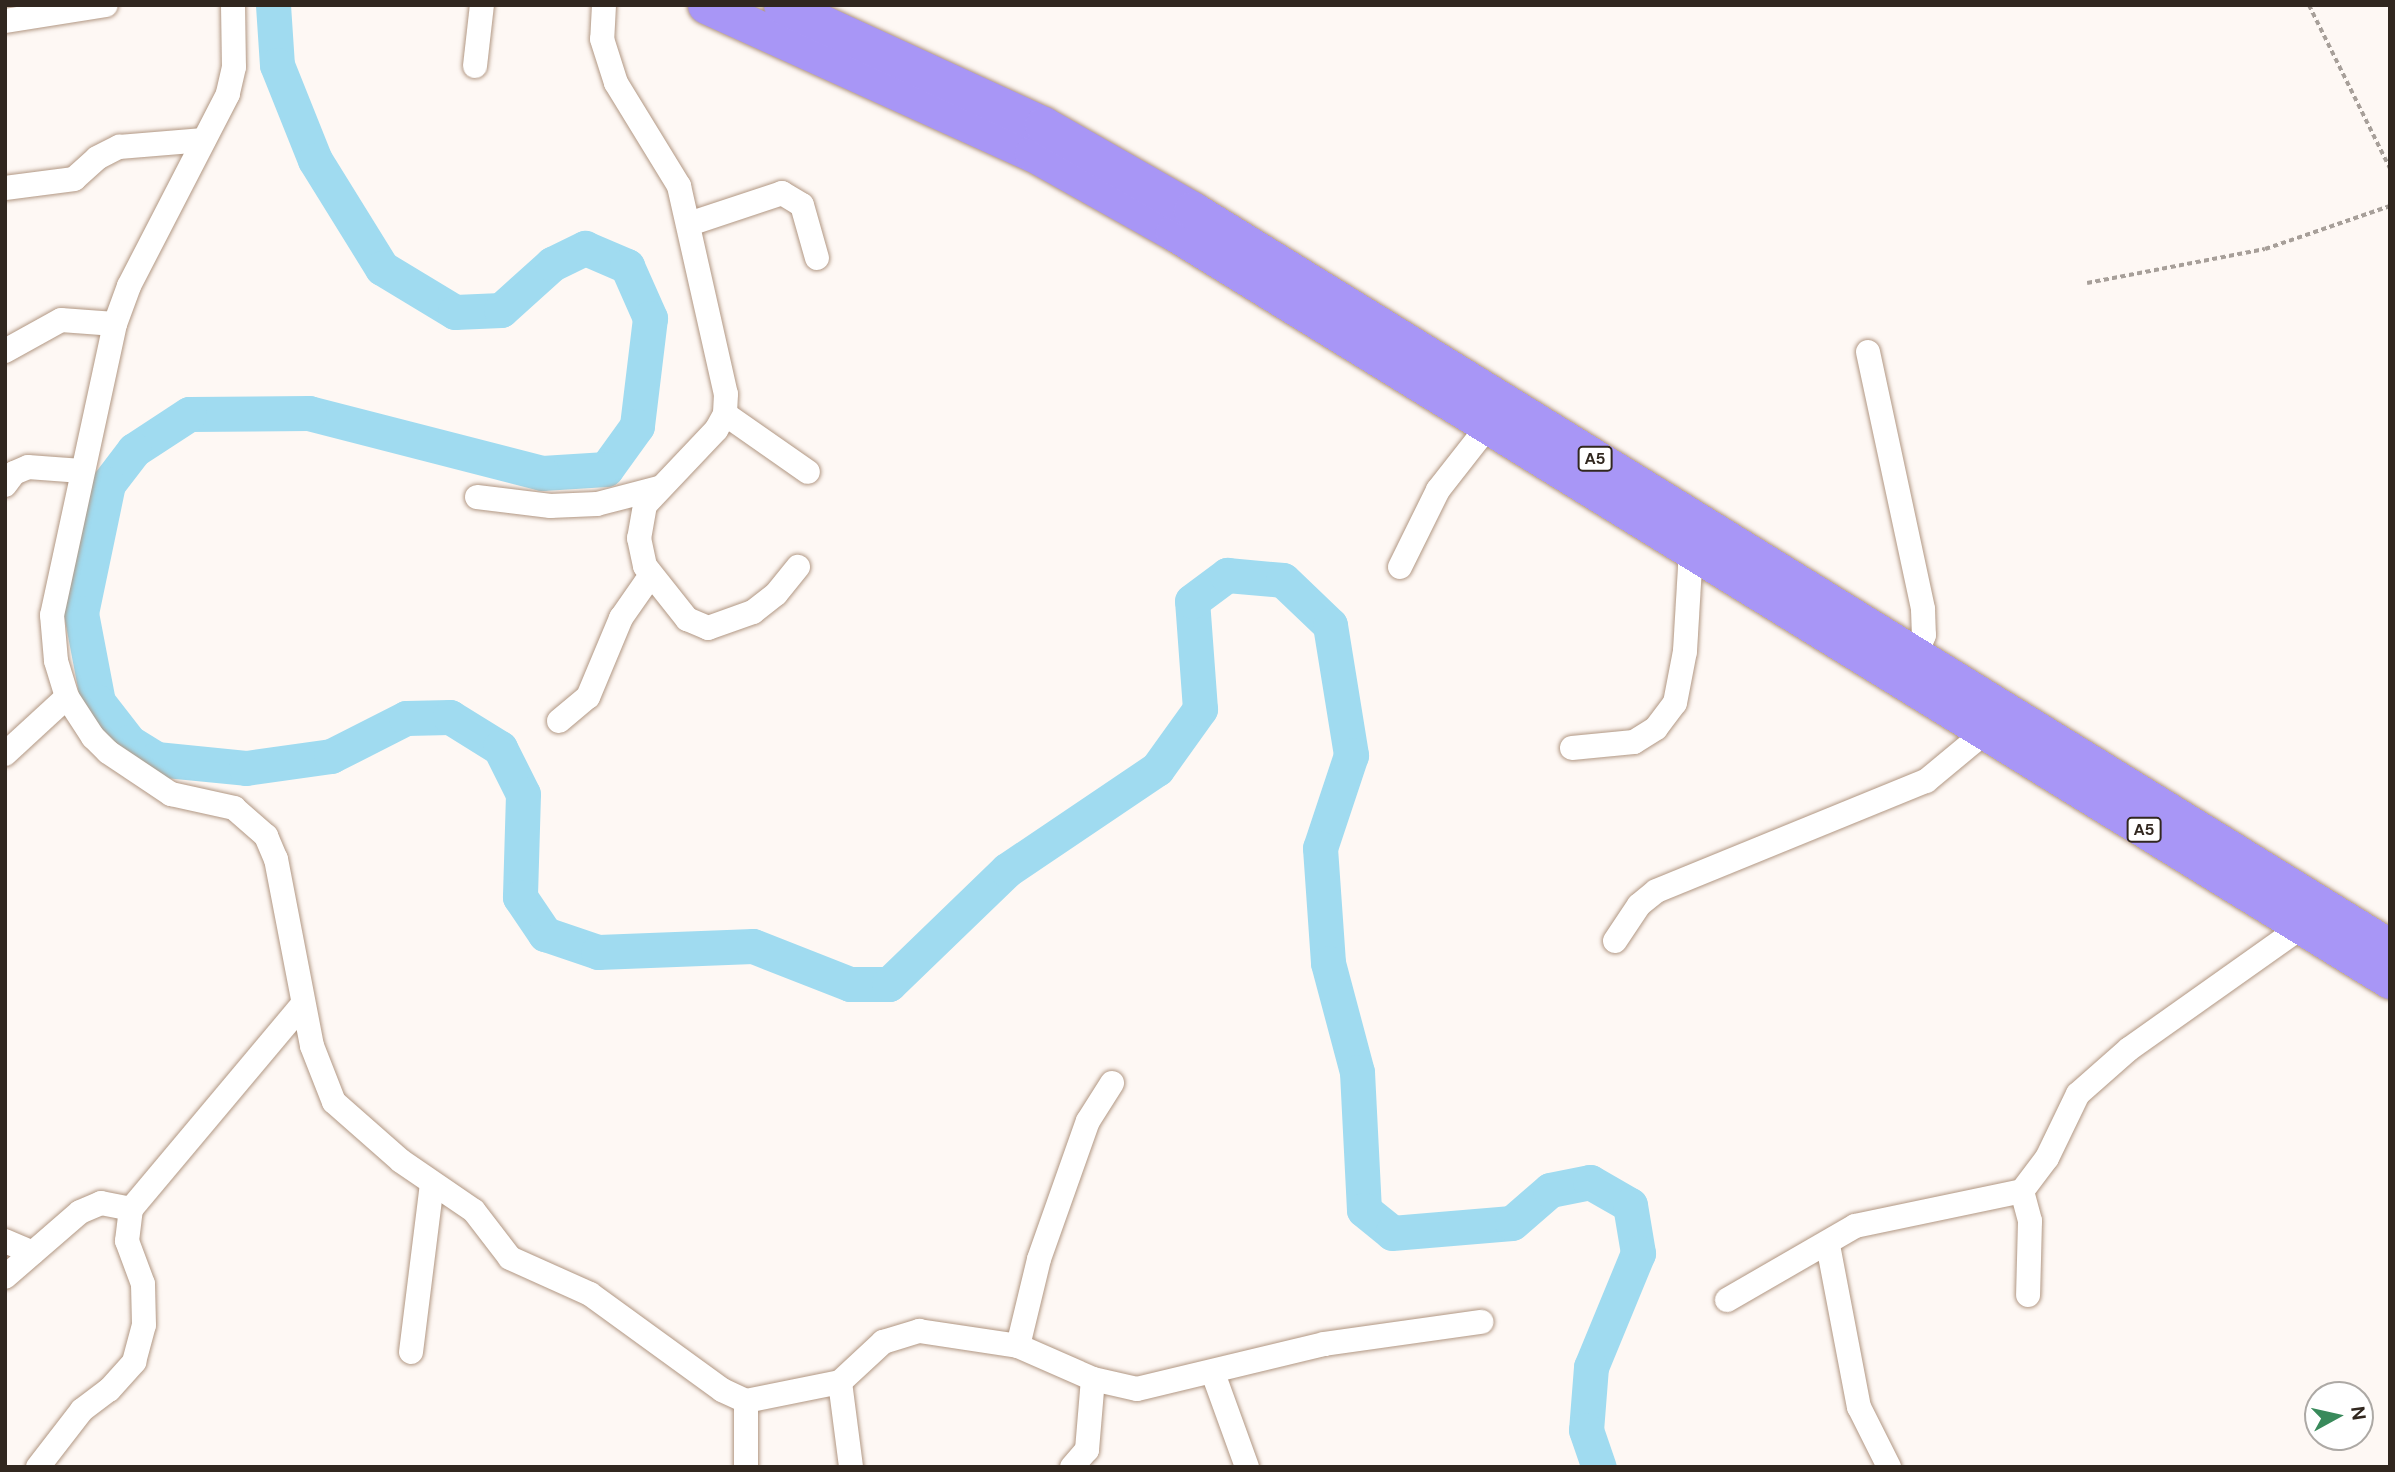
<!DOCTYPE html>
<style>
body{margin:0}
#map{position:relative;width:2395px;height:1472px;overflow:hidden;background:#fef8f4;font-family:"DM Sans",sans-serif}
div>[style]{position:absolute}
.river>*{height:35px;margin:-17.5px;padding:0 17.5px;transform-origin:17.5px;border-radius:17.5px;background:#a0dbf0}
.path>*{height:3.5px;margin-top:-1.75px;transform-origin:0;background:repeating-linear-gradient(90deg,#a79f99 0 5px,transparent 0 8.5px)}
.roads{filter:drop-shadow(0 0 2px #b19783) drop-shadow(0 0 2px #b19783)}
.minor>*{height:24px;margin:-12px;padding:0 12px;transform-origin:12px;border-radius:12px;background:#fff}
.highway>*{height:37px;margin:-18.5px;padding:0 18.5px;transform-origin:18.5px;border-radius:18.5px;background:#a896f6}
span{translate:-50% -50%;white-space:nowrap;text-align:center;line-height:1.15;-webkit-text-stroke:7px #fff;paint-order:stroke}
.shield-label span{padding:2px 5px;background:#fff;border:2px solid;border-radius:5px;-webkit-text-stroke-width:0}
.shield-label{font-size:16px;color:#31271f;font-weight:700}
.frame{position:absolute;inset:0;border:7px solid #31271f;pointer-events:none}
.north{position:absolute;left:2304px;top:1381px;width:70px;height:70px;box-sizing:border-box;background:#fff;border:2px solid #ada9a5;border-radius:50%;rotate:82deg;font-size:19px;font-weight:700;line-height:28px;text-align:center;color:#31271f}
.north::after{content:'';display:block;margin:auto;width:24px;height:32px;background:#398a5b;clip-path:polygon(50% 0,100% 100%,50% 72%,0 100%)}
</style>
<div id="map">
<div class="river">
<div style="left:273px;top:5px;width:60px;rotate:86.2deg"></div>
<div style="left:277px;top:65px;width:102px;rotate:68.2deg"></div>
<div style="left:315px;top:160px;width:127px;rotate:58.2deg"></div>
<div style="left:382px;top:268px;width:85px;rotate:31.1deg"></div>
<div style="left:455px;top:312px;width:46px;rotate:-2.5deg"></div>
<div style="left:501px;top:310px;width:69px;rotate:-42deg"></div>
<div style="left:552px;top:264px;width:37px;rotate:-26deg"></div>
<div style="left:585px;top:248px;width:46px;rotate:23.2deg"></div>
<div style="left:627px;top:266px;width:57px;rotate:66.1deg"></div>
<div style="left:650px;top:318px;width:109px;rotate:96.9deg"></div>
<div style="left:637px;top:426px;width:53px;rotate:125.8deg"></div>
<div style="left:606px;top:469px;width:64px;rotate:176.4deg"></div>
<div style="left:542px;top:473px;width:241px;rotate:-165.6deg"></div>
<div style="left:309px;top:413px;width:120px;rotate:179.5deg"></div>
<div style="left:189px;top:414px;width:66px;rotate:146.8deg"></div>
<div style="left:134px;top:450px;width:43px;rotate:127.4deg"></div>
<div style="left:108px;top:484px;width:132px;rotate:101.8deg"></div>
<div style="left:81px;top:613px;width:91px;rotate:79.2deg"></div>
<div style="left:98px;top:702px;width:51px;rotate:52.2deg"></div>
<div style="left:129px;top:742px;width:32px;rotate:32deg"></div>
<div style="left:156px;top:759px;width:90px;rotate:5.7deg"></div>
<div style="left:246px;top:768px;width:86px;rotate:-8deg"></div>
<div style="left:331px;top:756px;width:84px;rotate:-26.9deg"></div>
<div style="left:406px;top:718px;width:44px;rotate:-1.3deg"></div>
<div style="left:450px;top:717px;width:59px;rotate:31.8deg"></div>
<div style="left:500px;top:748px;width:51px;rotate:63.4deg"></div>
<div style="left:523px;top:794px;width:103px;rotate:91.7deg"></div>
<div style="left:520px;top:897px;width:45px;rotate:56deg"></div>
<div style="left:545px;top:934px;width:56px;rotate:18.8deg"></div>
<div style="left:598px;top:952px;width:155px;rotate:-2.2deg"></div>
<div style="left:753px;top:946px;width:104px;rotate:21.4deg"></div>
<div style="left:850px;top:984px;width:39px"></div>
<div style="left:889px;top:984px;width:164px;rotate:-44deg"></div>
<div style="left:1007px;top:870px;width:181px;rotate:-34deg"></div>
<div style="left:1157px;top:769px;width:74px;rotate:-54.4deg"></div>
<div style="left:1200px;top:709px;width:108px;rotate:-94.2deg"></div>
<div style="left:1192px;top:601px;width:44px;rotate:-36.6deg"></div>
<div style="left:1227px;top:575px;width:56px;rotate:5.1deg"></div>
<div style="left:1283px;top:580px;width:65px;rotate:43.8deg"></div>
<div style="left:1330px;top:625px;width:132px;rotate:80.8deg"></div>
<div style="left:1351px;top:755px;width:98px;rotate:108.4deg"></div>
<div style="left:1320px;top:848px;width:115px;rotate:86deg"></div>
<div style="left:1328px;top:963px;width:113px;rotate:75.1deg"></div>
<div style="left:1357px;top:1072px;width:138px;rotate:87.1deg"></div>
<div style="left:1364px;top:1210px;width:36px;rotate:39deg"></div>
<div style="left:1392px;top:1233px;width:120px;rotate:-4.8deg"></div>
<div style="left:1512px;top:1223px;width:50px;rotate:-41deg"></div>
<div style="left:1550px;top:1190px;width:41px;rotate:-11.3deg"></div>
<div style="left:1590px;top:1182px;width:46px;rotate:29.9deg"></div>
<div style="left:1630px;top:1205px;width:49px;rotate:80.5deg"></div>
<div style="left:1638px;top:1253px;width:123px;rotate:112.4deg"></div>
<div style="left:1591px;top:1367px;width:63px;rotate:94.5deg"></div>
<div style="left:1586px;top:1430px;width:39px;rotate:71deg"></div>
</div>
<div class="path">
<div style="left:2309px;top:5px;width:182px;rotate:63.6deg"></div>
<div style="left:2087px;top:283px;width:181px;rotate:-10.8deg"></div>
<div style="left:2265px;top:249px;width:132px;rotate:-19deg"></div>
</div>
<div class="roads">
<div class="minor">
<div style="left:233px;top:5px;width:62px;rotate:89.1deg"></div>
<div style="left:234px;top:67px;width:28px;rotate:103deg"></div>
<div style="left:228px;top:94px;width:216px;rotate:117.3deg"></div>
<div style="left:129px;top:286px;width:40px;rotate:110.2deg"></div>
<div style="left:115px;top:324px;width:298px;rotate:102.2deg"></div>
<div style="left:52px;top:615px;width:46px;rotate:85deg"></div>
<div style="left:56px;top:661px;width:38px;rotate:73deg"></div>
<div style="left:67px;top:697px;width:48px;rotate:57deg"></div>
<div style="left:93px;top:737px;width:21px;rotate:45deg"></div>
<div style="left:108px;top:752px;width:76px;rotate:33.7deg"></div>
<div style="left:171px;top:794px;width:65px;rotate:12.5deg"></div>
<div style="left:234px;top:808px;width:43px;rotate:41.2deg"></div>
<div style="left:266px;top:836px;width:25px;rotate:67deg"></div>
<div style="left:276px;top:859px;width:190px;rotate:79.1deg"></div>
<div style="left:312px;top:1046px;width:60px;rotate:68.6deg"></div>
<div style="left:334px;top:1102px;width:89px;rotate:41.4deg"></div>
<div style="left:401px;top:1161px;width:88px;rotate:34.4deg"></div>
<div style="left:474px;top:1211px;width:59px;rotate:52.5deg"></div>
<div style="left:510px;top:1258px;width:88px;rotate:24.2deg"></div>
<div style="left:590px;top:1294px;width:163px;rotate:36deg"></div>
<div style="left:722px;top:1390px;width:26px;rotate:25deg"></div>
<div style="left:746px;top:1401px;width:96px;rotate:-11.4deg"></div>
<div style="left:840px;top:1382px;width:59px;rotate:-42.9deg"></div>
<div style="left:883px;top:1342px;width:38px;rotate:-17deg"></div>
<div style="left:919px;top:1331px;width:100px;rotate:8.6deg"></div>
<div style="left:1018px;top:1346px;width:82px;rotate:23.7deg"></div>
<div style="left:1093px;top:1379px;width:45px;rotate:12.8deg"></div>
<div style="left:1137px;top:1389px;width:192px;rotate:-13.5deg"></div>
<div style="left:1324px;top:1344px;width:159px;rotate:-8deg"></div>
<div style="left:604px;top:5px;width:34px;rotate:93deg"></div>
<div style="left:602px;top:39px;width:46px;rotate:72.3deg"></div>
<div style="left:616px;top:83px;width:121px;rotate:58.5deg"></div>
<div style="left:679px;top:186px;width:213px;rotate:77.3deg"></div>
<div style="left:726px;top:394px;width:20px;rotate:93deg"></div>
<div style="left:725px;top:414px;width:18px;rotate:119deg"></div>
<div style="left:716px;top:430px;width:103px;rotate:133.4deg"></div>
<div style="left:645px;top:505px;width:34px;rotate:100deg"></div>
<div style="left:639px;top:538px;width:29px;rotate:78deg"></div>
<div style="left:645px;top:566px;width:68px;rotate:51.6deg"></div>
<div style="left:687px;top:619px;width:23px;rotate:23deg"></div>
<div style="left:708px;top:628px;width:48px;rotate:-19.6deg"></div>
<div style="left:753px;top:612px;width:29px;rotate:-38deg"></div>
<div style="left:776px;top:594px;width:35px;rotate:-51deg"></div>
<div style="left:5px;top:21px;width:102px;rotate:-9deg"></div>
<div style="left:475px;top:66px;width:61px;rotate:-83.5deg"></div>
<div style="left:5px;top:188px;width:70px;rotate:-7.4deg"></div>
<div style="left:74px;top:179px;width:31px;rotate:-42deg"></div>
<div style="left:97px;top:158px;width:25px;rotate:-27deg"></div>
<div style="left:119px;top:147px;width:85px;rotate:-4.7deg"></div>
<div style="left:689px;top:224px;width:98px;rotate:-18.4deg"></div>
<div style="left:782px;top:193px;width:23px;rotate:31deg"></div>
<div style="left:802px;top:205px;width:55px;rotate:74.2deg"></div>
<div style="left:5px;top:351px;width:64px;rotate:-29deg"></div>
<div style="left:61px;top:320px;width:54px;rotate:4.2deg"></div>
<div style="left:1868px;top:352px;width:263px;rotate:77.9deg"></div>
<div style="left:1923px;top:609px;width:26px;rotate:88deg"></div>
<div style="left:1924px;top:635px;width:21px;rotate:113deg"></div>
<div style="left:725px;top:414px;width:101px;rotate:34.9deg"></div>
<div style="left:5px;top:485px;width:15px;rotate:-53deg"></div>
<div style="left:14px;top:473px;width:15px;rotate:-23deg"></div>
<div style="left:28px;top:467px;width:54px;rotate:4.2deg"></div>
<div style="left:477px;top:497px;width:74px;rotate:7deg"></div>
<div style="left:550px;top:506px;width:47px;rotate:-2.4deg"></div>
<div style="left:597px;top:504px;width:64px;rotate:-14.5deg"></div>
<div style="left:1400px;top:567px;width:86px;rotate:-63.7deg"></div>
<div style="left:1438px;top:490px;width:83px;rotate:-51.9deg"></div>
<div style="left:559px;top:721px;width:38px;rotate:-40deg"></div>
<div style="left:588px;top:697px;width:86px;rotate:-67.3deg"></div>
<div style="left:621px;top:618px;width:52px;rotate:-55.1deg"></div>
<div style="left:1572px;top:748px;width:62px;rotate:-5.5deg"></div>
<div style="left:1634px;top:742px;width:26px;rotate:-32deg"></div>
<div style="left:1656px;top:728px;width:31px;rotate:-53deg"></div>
<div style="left:1675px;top:703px;width:53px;rotate:-79.1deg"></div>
<div style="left:1685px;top:651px;width:101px;rotate:-86.6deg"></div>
<div style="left:5px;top:754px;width:84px;rotate:-42.6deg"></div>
<div style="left:1615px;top:941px;width:43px;rotate:-56.3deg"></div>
<div style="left:1639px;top:905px;width:22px;rotate:-39deg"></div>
<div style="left:1656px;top:891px;width:292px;rotate:-22.2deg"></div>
<div style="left:1926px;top:781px;width:77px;rotate:-39.7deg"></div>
<div style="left:2022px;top:1191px;width:31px;rotate:75deg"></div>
<div style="left:2030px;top:1221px;width:74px;rotate:91.5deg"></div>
<div style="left:5px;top:1241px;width:30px;rotate:23deg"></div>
<div style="left:1828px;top:1245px;width:165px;rotate:79.2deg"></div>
<div style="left:1859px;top:1407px;width:67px;rotate:63.4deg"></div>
<div style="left:5px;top:1277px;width:99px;rotate:-40.9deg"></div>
<div style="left:80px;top:1212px;width:23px;rotate:-23deg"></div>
<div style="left:101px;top:1203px;width:31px;rotate:11deg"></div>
<div style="left:1727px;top:1300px;width:148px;rotate:-30deg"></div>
<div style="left:1855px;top:1226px;width:171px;rotate:-11.8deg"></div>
<div style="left:2022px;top:1191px;width:41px;rotate:-52.9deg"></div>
<div style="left:2047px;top:1158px;width:71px;rotate:-64.2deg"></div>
<div style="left:2078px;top:1094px;width:68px;rotate:-41.4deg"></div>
<div style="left:2129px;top:1049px;width:211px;rotate:-35.3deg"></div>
<div style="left:1018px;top:1346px;width:89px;rotate:-76.4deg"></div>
<div style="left:1039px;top:1259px;width:146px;rotate:-70.5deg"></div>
<div style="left:1088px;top:1121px;width:45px;rotate:-57.7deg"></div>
<div style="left:411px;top:1352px;width:170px;rotate:-82.9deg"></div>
<div style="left:1213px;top:1373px;width:100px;rotate:70.1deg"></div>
<div style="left:840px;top:1382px;width:86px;rotate:82.6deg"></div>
<div style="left:38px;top:1467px;width:72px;rotate:-52.3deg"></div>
<div style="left:82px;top:1410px;width:34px;rotate:-37deg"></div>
<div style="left:109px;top:1390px;width:38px;rotate:-48deg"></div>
<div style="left:134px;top:1362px;width:38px;rotate:-75deg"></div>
<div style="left:144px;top:1325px;width:41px;rotate:-91.4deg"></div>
<div style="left:143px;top:1284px;width:46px;rotate:-110.4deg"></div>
<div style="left:127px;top:1241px;width:32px;rotate:-83deg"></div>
<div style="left:131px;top:1209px;width:266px;rotate:-50deg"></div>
<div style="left:746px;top:1467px;width:66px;rotate:-90deg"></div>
<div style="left:1072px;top:1467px;width:23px;rotate:-49deg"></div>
<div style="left:1087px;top:1450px;width:71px;rotate:-85.2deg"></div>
</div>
<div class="highway">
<div style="left:706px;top:5px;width:359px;rotate:24.4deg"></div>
<div style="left:1033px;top:153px;width:162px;rotate:29.3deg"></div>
<div style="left:1174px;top:232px;width:1428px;rotate:31.6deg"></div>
<div style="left:782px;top:5px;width:287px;rotate:24.7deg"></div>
<div style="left:1043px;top:125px;width:172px;rotate:29.7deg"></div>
<div style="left:1192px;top:210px;width:1407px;rotate:31.63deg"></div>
</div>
</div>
<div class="shield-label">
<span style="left:1595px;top:459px">A5</span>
<span style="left:2144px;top:830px">A5</span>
</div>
<div class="frame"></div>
<div class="north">N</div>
</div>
